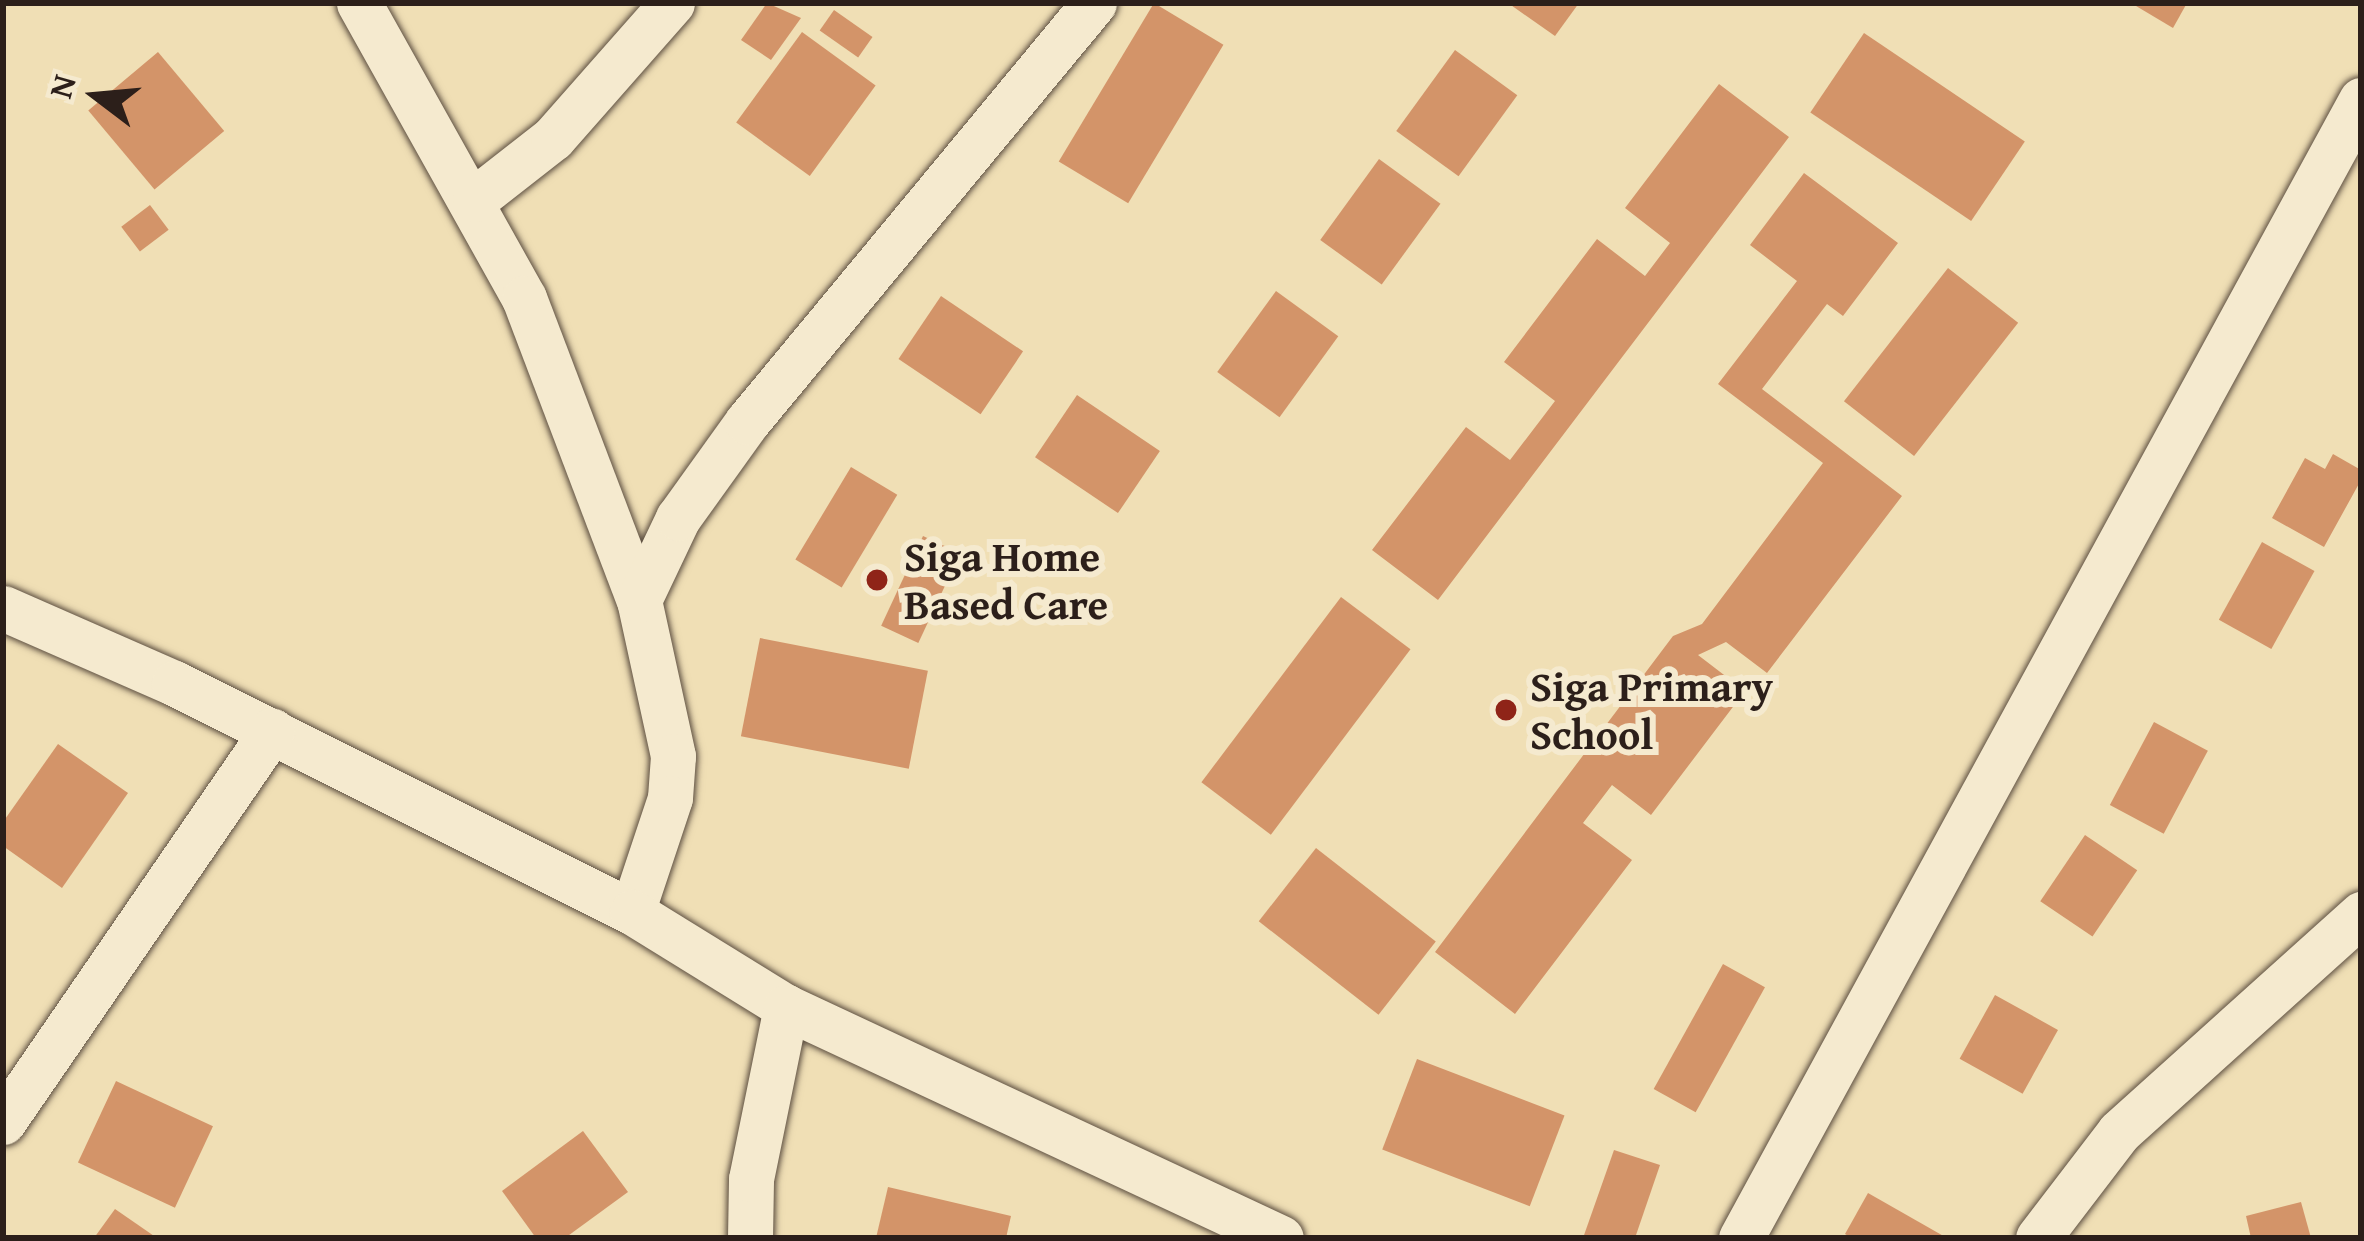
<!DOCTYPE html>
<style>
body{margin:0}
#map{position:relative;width:2364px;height:1241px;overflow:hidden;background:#f0dfb5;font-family:"Gentium Book Plus",serif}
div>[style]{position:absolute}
.building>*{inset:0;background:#d39469;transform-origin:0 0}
.roads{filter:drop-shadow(0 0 3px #5d4f41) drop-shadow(0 0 3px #5d4f41)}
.minor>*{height:45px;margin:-22.5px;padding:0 22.5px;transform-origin:22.5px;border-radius:22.5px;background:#f5eacf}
.dots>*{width:33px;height:33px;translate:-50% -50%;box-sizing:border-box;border:6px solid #f5eacf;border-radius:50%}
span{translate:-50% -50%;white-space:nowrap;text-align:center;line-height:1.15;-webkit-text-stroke:12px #f5eacf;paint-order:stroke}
.poi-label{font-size:42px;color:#2c1f1a;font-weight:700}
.left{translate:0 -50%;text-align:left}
.frame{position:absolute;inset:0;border:6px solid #2c1f1a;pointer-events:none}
.north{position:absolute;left:36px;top:36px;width:120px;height:120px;-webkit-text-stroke:9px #f5eacf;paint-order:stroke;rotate:286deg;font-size:33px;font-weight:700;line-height:48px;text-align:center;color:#2c1f1a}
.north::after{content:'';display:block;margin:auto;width:42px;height:54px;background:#2c1f1a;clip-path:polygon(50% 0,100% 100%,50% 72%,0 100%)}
</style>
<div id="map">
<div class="building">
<div style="clip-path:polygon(767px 3px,801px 18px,771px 60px,741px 40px)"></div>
<div style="left:1154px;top:3px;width:81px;height:185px;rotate:31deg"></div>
<div style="clip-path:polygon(1508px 3px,1579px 3px,1555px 36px)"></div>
<div style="clip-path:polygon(2131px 3px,2187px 3px,2173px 28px)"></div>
<div style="left:834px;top:10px;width:47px;height:25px;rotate:35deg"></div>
<div style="left:802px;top:32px;width:91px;height:112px;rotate:36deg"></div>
<div style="left:1864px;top:33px;width:194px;height:96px;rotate:34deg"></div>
<div style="left:1455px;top:50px;width:77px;height:100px;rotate:36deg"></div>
<div style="left:158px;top:52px;width:103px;height:91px;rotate:50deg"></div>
<div style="clip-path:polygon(1719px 84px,1789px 137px,1438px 600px,1372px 550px,1466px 427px,1510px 460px,1555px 401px,1504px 362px,1597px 239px,1645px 276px,1670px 243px,1625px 208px)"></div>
<div style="left:1379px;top:159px;width:76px;height:100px;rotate:36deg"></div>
<div style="clip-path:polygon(1804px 173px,1898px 243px,1843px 316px,1827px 304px,1762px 389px,1902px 496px,1767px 673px,1726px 642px,1698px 655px,1745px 691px,1651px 815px,1612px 785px,1583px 823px,1632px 860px,1515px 1014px,1435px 952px,1673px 636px,1702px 624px,1823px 463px,1718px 384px,1797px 281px,1750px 245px)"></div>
<div style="left:150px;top:205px;width:31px;height:36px;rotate:53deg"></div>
<div style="left:1948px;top:268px;width:89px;height:169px;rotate:38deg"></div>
<div style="left:1276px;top:291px;width:77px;height:100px;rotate:36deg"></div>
<div style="left:941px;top:296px;width:99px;height:76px;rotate:34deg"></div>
<div style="left:1077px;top:395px;width:100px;height:75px;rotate:34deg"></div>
<div style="clip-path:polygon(2333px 454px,2361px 470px,2361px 480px,2324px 547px,2272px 518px,2305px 458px,2325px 469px)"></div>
<div style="left:851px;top:467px;width:54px;height:108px;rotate:31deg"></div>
<div style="left:923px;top:536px;width:41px;height:99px;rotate:25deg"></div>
<div style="left:2262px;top:542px;width:60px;height:89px;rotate:29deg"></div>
<div style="left:1341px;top:597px;width:87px;height:232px;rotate:37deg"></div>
<div style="left:760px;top:638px;width:171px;height:100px;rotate:11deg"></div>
<div style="left:2154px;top:722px;width:61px;height:94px;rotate:28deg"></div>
<div style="clip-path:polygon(58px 744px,128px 793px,62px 888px,3px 846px,3px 822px)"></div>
<div style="left:2085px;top:835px;width:63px;height:80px;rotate:34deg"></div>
<div style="left:1316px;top:848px;width:152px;height:93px;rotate:38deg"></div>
<div style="left:1723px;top:964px;width:48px;height:143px;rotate:29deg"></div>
<div style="left:1995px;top:995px;width:72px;height:73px;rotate:29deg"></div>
<div style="left:1417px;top:1059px;width:158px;height:97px;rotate:21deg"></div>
<div style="left:116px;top:1081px;width:107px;height:90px;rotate:25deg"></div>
<div style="clip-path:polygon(583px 1131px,628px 1192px,565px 1238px,536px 1238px,502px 1191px)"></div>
<div style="clip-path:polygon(1614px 1150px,1660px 1165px,1635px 1238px,1583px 1238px)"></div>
<div style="clip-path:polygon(888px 1187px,1011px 1216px,1006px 1238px,876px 1238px)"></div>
<div style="clip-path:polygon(1868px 1193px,1947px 1238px,1852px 1238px,1845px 1234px)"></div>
<div style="clip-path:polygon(2301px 1202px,2311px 1238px,2251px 1238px,2246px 1216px)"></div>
<div style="clip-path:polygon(115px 1209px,157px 1238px,94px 1238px)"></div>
</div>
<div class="roads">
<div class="minor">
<div style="left:359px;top:3px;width:338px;rotate:60.8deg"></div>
<div style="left:524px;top:298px;width:323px;rotate:69.2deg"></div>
<div style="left:639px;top:600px;width:160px;rotate:77.7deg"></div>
<div style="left:673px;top:756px;width:42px;rotate:94.1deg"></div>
<div style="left:670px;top:798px;width:120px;rotate:108.4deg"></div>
<div style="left:475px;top:199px;width:99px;rotate:-38deg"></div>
<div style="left:553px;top:138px;width:180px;rotate:-48.6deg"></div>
<div style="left:639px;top:600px;width:91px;rotate:-64.6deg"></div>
<div style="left:678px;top:518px;width:118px;rotate:-54.3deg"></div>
<div style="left:747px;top:422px;width:544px;rotate:-50.37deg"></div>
<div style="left:3px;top:608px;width:187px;rotate:23.7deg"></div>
<div style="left:174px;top:683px;width:512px;rotate:26.57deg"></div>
<div style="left:632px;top:912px;width:181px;rotate:31.7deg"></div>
<div style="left:786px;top:1007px;width:546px;rotate:25.02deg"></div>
<div style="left:3px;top:1122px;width:475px;rotate:-55.5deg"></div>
<div style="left:750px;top:1238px;width:59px;rotate:-89deg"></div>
<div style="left:751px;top:1179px;width:176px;rotate:-78.5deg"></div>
<div style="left:1741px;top:1238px;width:1296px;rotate:-61.42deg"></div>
<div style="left:2038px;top:1238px;width:133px;rotate:-52.6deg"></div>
<div style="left:2119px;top:1132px;width:326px;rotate:-42deg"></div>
</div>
</div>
<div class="dots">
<div style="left:877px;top:580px;background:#8f2418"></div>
<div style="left:1506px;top:710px;background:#8f2418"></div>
</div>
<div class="poi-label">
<span class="left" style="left:904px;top:580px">Siga Home<br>Based Care</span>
<span class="left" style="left:1530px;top:710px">Siga Primary<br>School</span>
</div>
<div class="frame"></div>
<div class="north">N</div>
</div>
